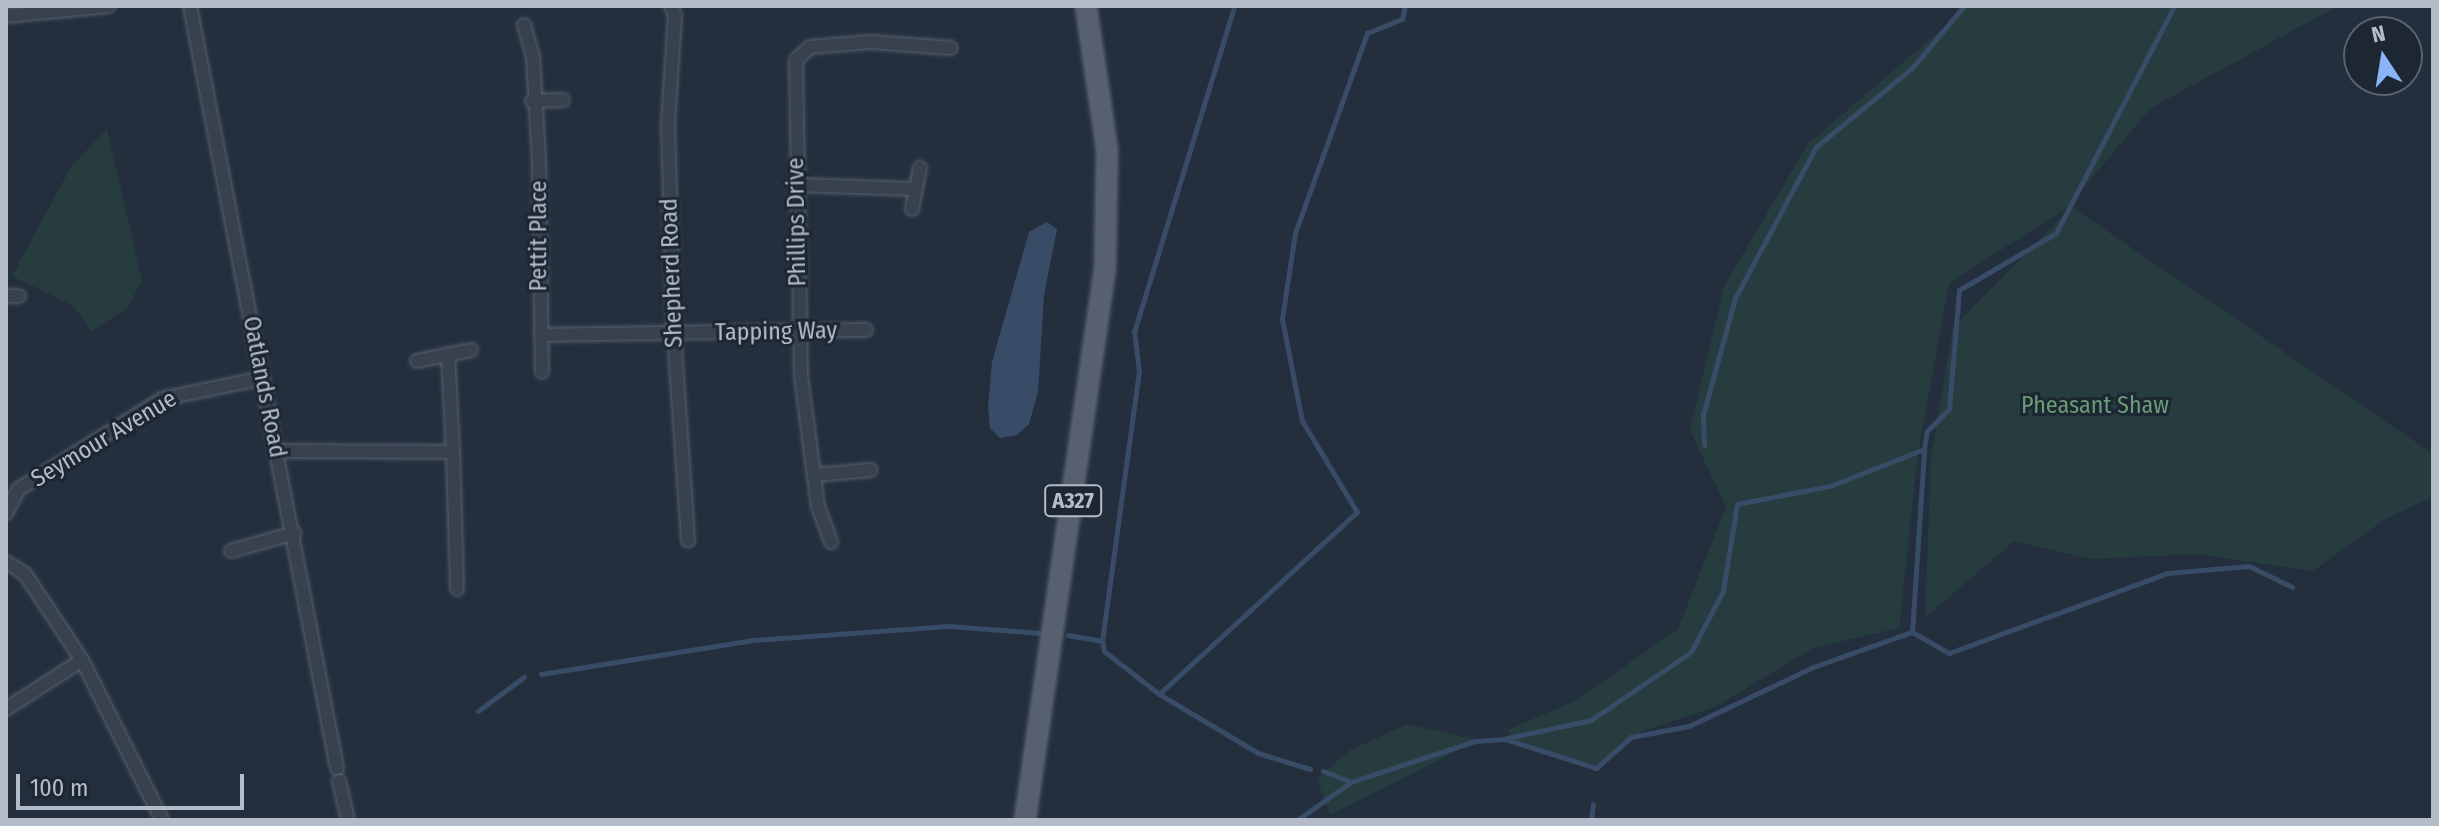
<!DOCTYPE html>
<style>
body{margin:0}
#map{position:relative;width:2439px;height:826px;overflow:hidden;background:#242f3e;font-family:"Fira Sans Condensed",sans-serif}
div>[style]{position:absolute}
.green>*{inset:0;background:#263c3f}
.water>*{inset:0;background:#394c67}
.stream>*{height:5px;margin:-2.5px;padding:0 2.5px;transform-origin:2.5px;border-radius:2.5px;background:#394c67}
.roads{filter:drop-shadow(0 0 2px #565f6c) drop-shadow(0 0 2px #565f6c)}
.minor>*{height:12px;margin:-6px;padding:0 6px;transform-origin:6px;border-radius:6px;background:#38414e}
.primary>*{height:20px;margin:-10px;padding:0 10px;transform-origin:10px;border-radius:10px;background:#56606e}
span{translate:-50% -50%;white-space:nowrap;text-align:center;line-height:1.15;-webkit-text-stroke:6px #1d2633;paint-order:stroke}
.shield-label span{padding:2px 6px;background:#1d2633;border:2px solid;border-radius:6px;-webkit-text-stroke-width:0}
.shield-label{font-size:22px;color:#b4bcc9;font-weight:700}
.street-label{font-size:24px;color:#b4bcc9}
.park-label{font-size:24px;color:#6b9a76}
.frame{position:absolute;inset:0;border:8px solid #b4bcc9;pointer-events:none}
.north{position:absolute;left:2343px;top:16px;width:80px;height:80px;box-sizing:border-box;background:#1d2633;border:2px solid #59626f;border-radius:50%;rotate:348deg;font-size:22px;font-weight:700;line-height:32px;text-align:center;color:#b4bcc9}
.north::after{content:'';display:block;margin:auto;width:28px;height:36px;background:#8ab4f8;clip-path:polygon(50% 0,100% 100%,50% 72%,0 100%)}
.scale{position:absolute;left:16px;top:774px;width:228px;height:36px;box-sizing:border-box;border:4px solid #b4bcc9;border-top:0;padding-left:10px;font-size:24px;line-height:28px;white-space:nowrap;color:#b4bcc9;-webkit-text-stroke:6px #1d2633;paint-order:stroke}
</style>
<div id="map">
<div class="green">
<div style="clip-path:polygon(1969px 6px,2338px 6px,2151px 108px,2064px 210px,1949px 283px,1918px 453px,1899px 628px,1813px 648px,1715px 707px,1643px 731px,1596px 765px,1517px 745px,1507px 730px,1575px 701px,1678px 629px,1726px 507px,1690px 430px,1724px 286px,1808px 144px)"></div>
<div style="clip-path:polygon(107px 129px,142px 281px,127px 308px,92px 331px,73px 306px,12px 276px,71px 167px)"></div>
<div style="clip-path:polygon(2072px 207px,2433px 454px,2433px 497px,2385px 519px,2313px 571px,2198px 554px,2092px 559px,2014px 541px,1925px 618px,1931px 458px,1953px 328px)"></div>
<div style="clip-path:polygon(1407px 724px,1478px 740px,1330px 815px,1317px 779px,1349px 751px)"></div>
</div>
<div class="water">
<div style="clip-path:polygon(1047px 222px,1057px 229px,1044px 295px,1038px 392px,1029px 424px,1017px 435px,1000px 438px,990px 428px,988px 407px,992px 362px,1029px 232px)"></div>
</div>
<div class="stream">
<div style="left:1704px;top:445px;width:30px;rotate:-92deg"></div>
<div style="left:1703px;top:415px;width:121px;rotate:-74.7deg"></div>
<div style="left:1735px;top:298px;width:171px;rotate:-61.8deg"></div>
<div style="left:1816px;top:147px;width:124px;rotate:-39.5deg"></div>
<div style="left:1912px;top:68px;width:81px;rotate:-50deg"></div>
<div style="left:1912px;top:632px;width:183px;rotate:-86.2deg"></div>
<div style="left:1924px;top:449px;width:18px;rotate:-81deg"></div>
<div style="left:1927px;top:431px;width:31px;rotate:-45deg"></div>
<div style="left:1949px;top:409px;width:119px;rotate:-85.2deg"></div>
<div style="left:1959px;top:290px;width:113px;rotate:-30.4deg"></div>
<div style="left:2056px;top:233px;width:256px;rotate:-62.5deg"></div>
<div style="left:1068px;top:635px;width:35px;rotate:10deg"></div>
<div style="left:1102px;top:641px;width:10px;rotate:79deg"></div>
<div style="left:1104px;top:651px;width:70px;rotate:38deg"></div>
<div style="left:1102px;top:641px;width:273px;rotate:-82.2deg"></div>
<div style="left:1139px;top:371px;width:39px;rotate:-97deg"></div>
<div style="left:1134px;top:332px;width:341px;rotate:-72.9deg"></div>
<div style="left:541px;top:674px;width:215px;rotate:-9.1deg"></div>
<div style="left:753px;top:640px;width:196px;rotate:-4.1deg"></div>
<div style="left:949px;top:626px;width:91px;rotate:4.4deg"></div>
<div style="left:478px;top:711px;width:57px;rotate:-36.5deg"></div>
<div style="left:1507px;top:738px;width:86px;rotate:-12.1deg"></div>
<div style="left:1591px;top:720px;width:121px;rotate:-34.2deg"></div>
<div style="left:1691px;top:652px;width:69px;rotate:-62.3deg"></div>
<div style="left:1723px;top:591px;width:88px;rotate:-80.9deg"></div>
<div style="left:1737px;top:504px;width:95px;rotate:-11deg"></div>
<div style="left:1830px;top:486px;width:101px;rotate:-21.5deg"></div>
<div style="left:1310px;top:769px;width:54px;rotate:-162.9deg"></div>
<div style="left:1258px;top:753px;width:115px;rotate:-149.2deg"></div>
<div style="left:1159px;top:694px;width:269px;rotate:-42.6deg"></div>
<div style="left:1357px;top:512px;width:106px;rotate:-121.1deg"></div>
<div style="left:1302px;top:421px;width:104px;rotate:-101.1deg"></div>
<div style="left:1282px;top:319px;width:87px;rotate:-81.4deg"></div>
<div style="left:1295px;top:233px;width:213px;rotate:-70.2deg"></div>
<div style="left:1367px;top:33px;width:38px;rotate:-22deg"></div>
<div style="left:1402px;top:19px;width:13px;rotate:-77deg"></div>
<div style="left:1323px;top:771px;width:30px;rotate:21deg"></div>
<div style="left:1297px;top:820px;width:66px;rotate:-35.1deg"></div>
<div style="left:1351px;top:782px;width:131px;rotate:-18.3deg"></div>
<div style="left:1475px;top:741px;width:30px;rotate:-4deg"></div>
<div style="left:1505px;top:739px;width:96px;rotate:17.7deg"></div>
<div style="left:1596px;top:768px;width:47px;rotate:-41.5deg"></div>
<div style="left:1631px;top:737px;width:59px;rotate:-10.7deg"></div>
<div style="left:1689px;top:726px;width:137px;rotate:-25.4deg"></div>
<div style="left:1813px;top:667px;width:105px;rotate:-19.5deg"></div>
<div style="left:1912px;top:632px;width:43px;rotate:29.6deg"></div>
<div style="left:1949px;top:653px;width:233px;rotate:-20.1deg"></div>
<div style="left:2168px;top:573px;width:81px;rotate:-4.9deg"></div>
<div style="left:2249px;top:566px;width:48px;rotate:26deg"></div>
<div style="left:1591px;top:820px;width:16px;rotate:-83deg"></div>
</div>
<div class="roads">
<div class="minor">
<div style="left:190px;top:6px;width:776px;rotate:79.08deg"></div>
<div style="left:671px;top:6px;width:10px;rotate:66deg"></div>
<div style="left:675px;top:15px;width:108px;rotate:93.7deg"></div>
<div style="left:668px;top:123px;width:211px;rotate:88.4deg"></div>
<div style="left:674px;top:334px;width:207px;rotate:86.1deg"></div>
<div style="left:6px;top:16px;width:103px;rotate:-5.5deg"></div>
<div style="left:524px;top:25px;width:33px;rotate:74deg"></div>
<div style="left:533px;top:57px;width:105px;rotate:86.7deg"></div>
<div style="left:539px;top:162px;width:210px;rotate:89.2deg"></div>
<div style="left:532px;top:101px;width:31px;rotate:-2deg"></div>
<div style="left:797px;top:185px;width:118px;rotate:1.9deg"></div>
<div style="left:912px;top:209px;width:42px;rotate:-79deg"></div>
<div style="left:6px;top:296px;width:13px"></div>
<div style="left:541px;top:335px;width:325px;rotate:-0.9deg"></div>
<div style="left:417px;top:361px;width:55px;rotate:-11.5deg"></div>
<div style="left:276px;top:451px;width:177px;rotate:0.3deg"></div>
<div style="left:453px;top:452px;width:98px;rotate:-92.9deg"></div>
<div style="left:453px;top:452px;width:137px;rotate:88.3deg"></div>
<div style="left:816px;top:475px;width:55px;rotate:-5.2deg"></div>
<div style="left:6px;top:513px;width:27px;rotate:-62deg"></div>
<div style="left:19px;top:489px;width:169px;rotate:-32.2deg"></div>
<div style="left:162px;top:399px;width:103px;rotate:-11.7deg"></div>
<div style="left:831px;top:542px;width:37px;rotate:-110deg"></div>
<div style="left:818px;top:507px;width:132px;rotate:-97.4deg"></div>
<div style="left:801px;top:376px;width:316px;rotate:-90.9deg"></div>
<div style="left:796px;top:60px;width:19px;rotate:-43deg"></div>
<div style="left:810px;top:47px;width:61px;rotate:-4.7deg"></div>
<div style="left:871px;top:42px;width:80px;rotate:4.3deg"></div>
<div style="left:231px;top:551px;width:66px;rotate:-15.9deg"></div>
<div style="left:6px;top:562px;width:22px;rotate:32deg"></div>
<div style="left:25px;top:574px;width:103px;rotate:56.5deg"></div>
<div style="left:82px;top:660px;width:179px;rotate:63.4deg"></div>
<div style="left:6px;top:709px;width:90px;rotate:-32.8deg"></div>
<div style="left:339px;top:781px;width:40px;rotate:77deg"></div>
</div>
<div class="primary">
<div style="left:1025px;top:820px;width:558px;rotate:-81.75deg"></div>
<div style="left:1105px;top:268px;width:118px;rotate:-89deg"></div>
<div style="left:1107px;top:150px;width:146px;rotate:-98.3deg"></div>
</div>
</div>
<div class="shield-label">
<span style="left:1073px;top:501px">A327</span>
</div>
<div class="street-label">
<span style="left:797px;top:222px;rotate:-91deg">Phillips Drive</span>
<span style="left:539px;top:236px;rotate:-90deg">Pettit Place</span>
<span style="left:672px;top:273px;rotate:-92deg">Shepherd Road</span>
<span style="left:776px;top:332px;rotate:-1deg">Tapping Way</span>
<span style="left:264px;top:387px;rotate:79deg">Oatlands Road</span>
<span style="left:104px;top:439px;rotate:-31deg">Seymour Avenue</span>
</div>
<div class="park-label">
<span style="left:2095px;top:406px">Pheasant Shaw</span>
</div>
<div class="frame"></div>
<div class="north">N</div>
<div class="scale">100 m</div>
</div>
